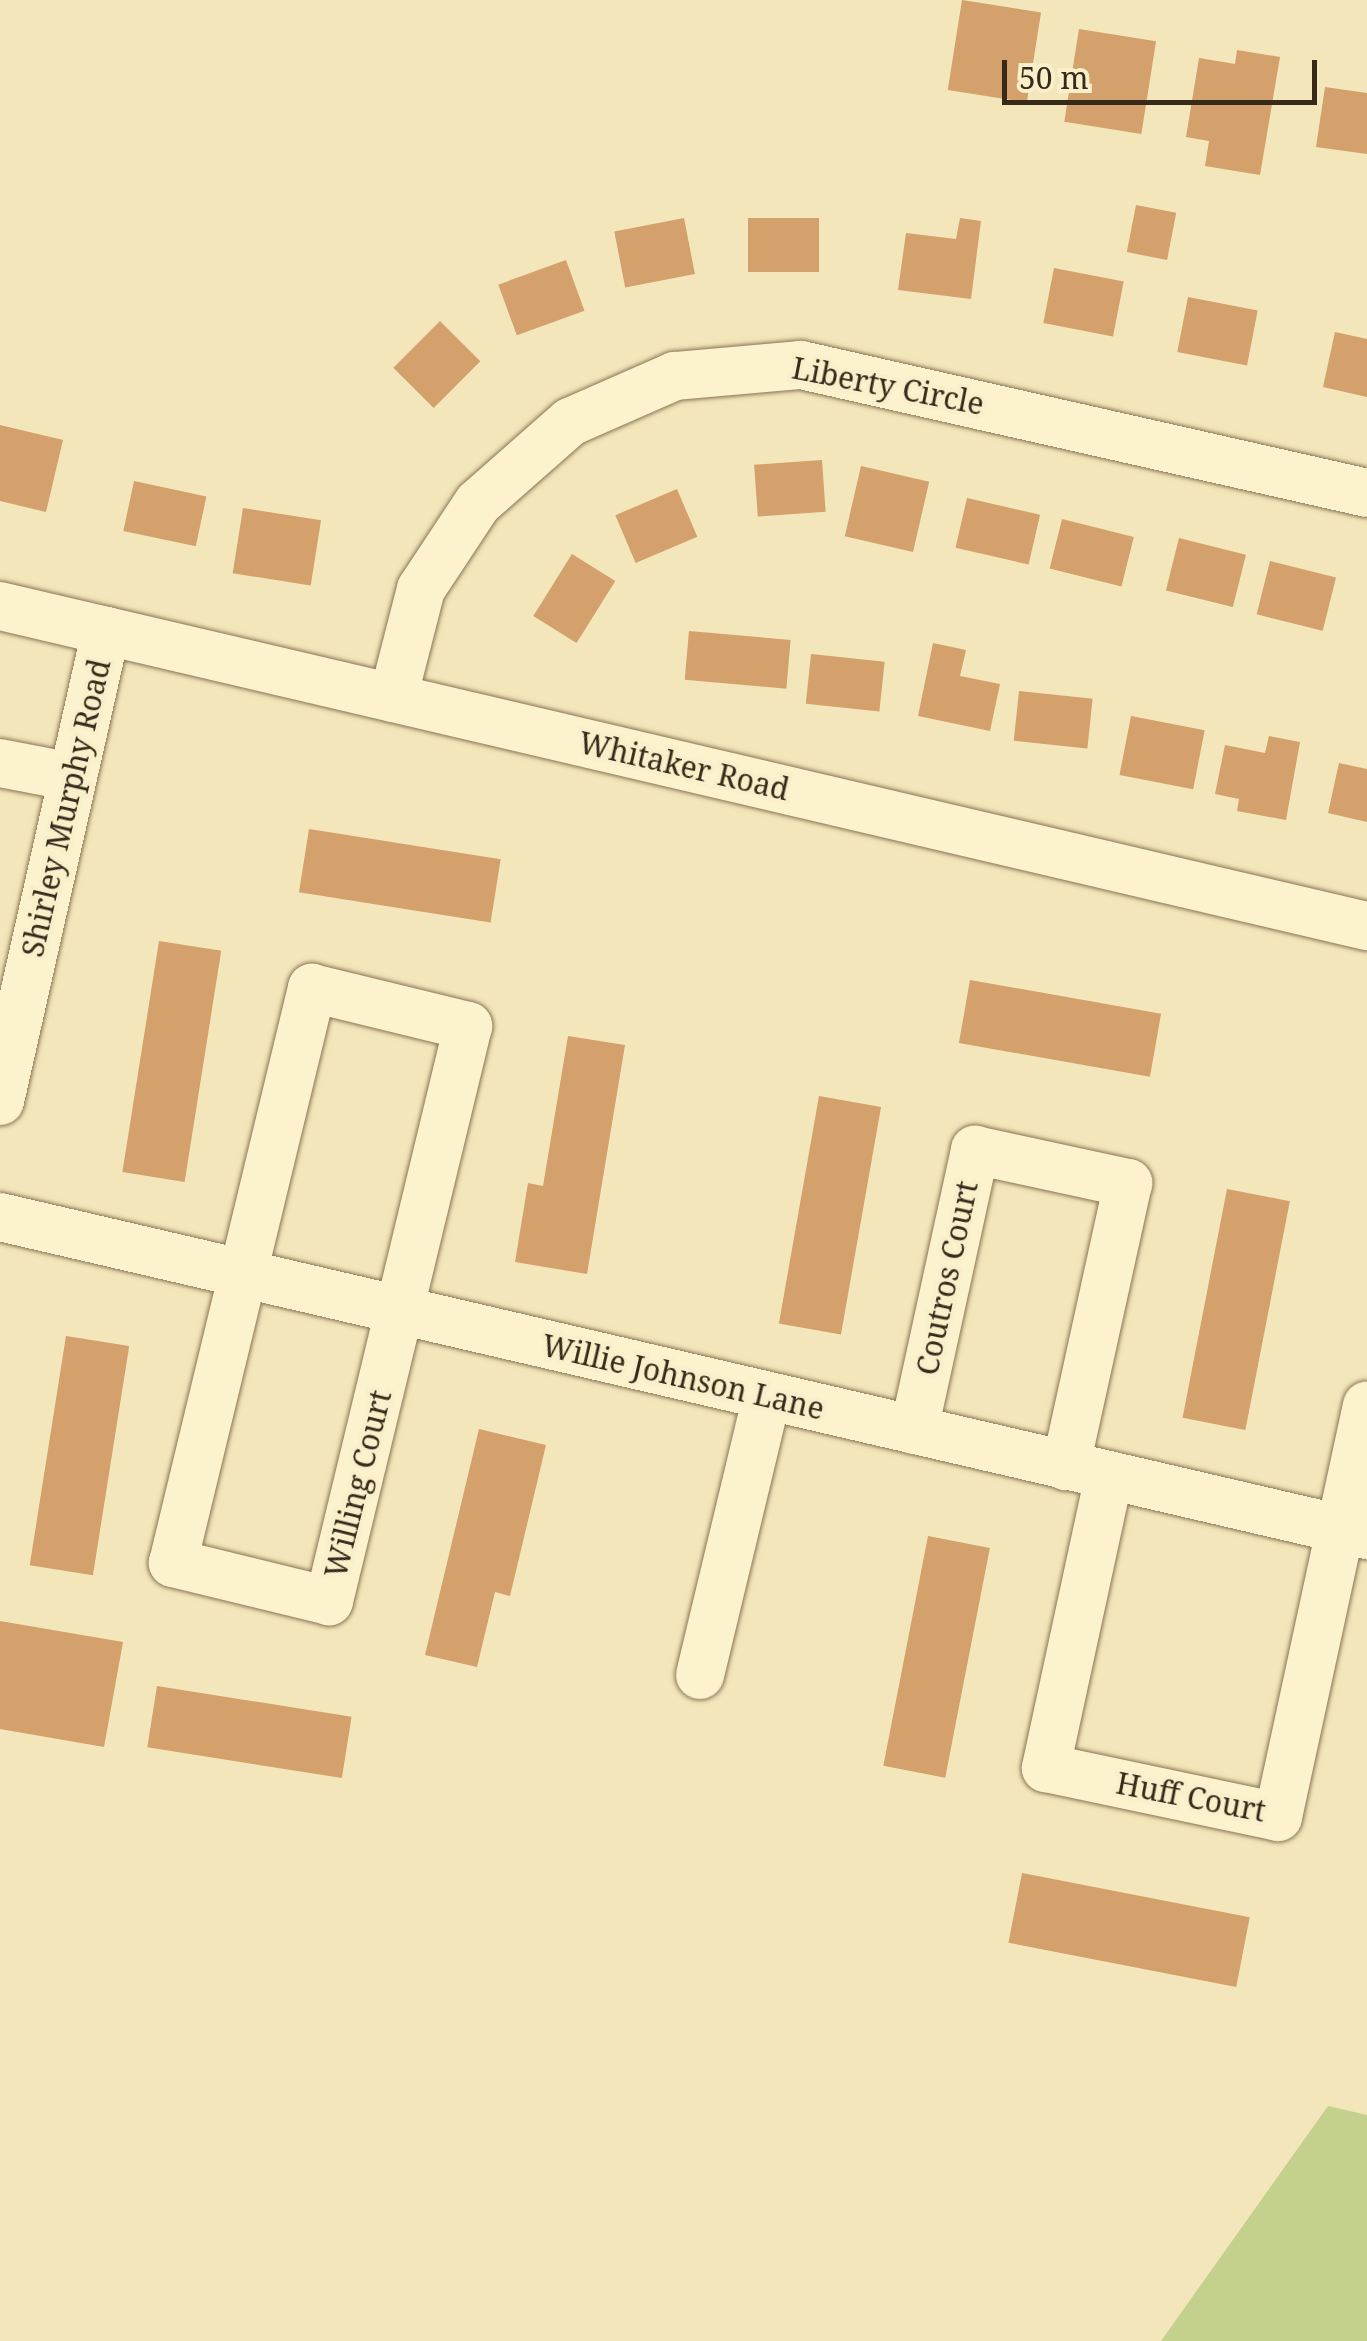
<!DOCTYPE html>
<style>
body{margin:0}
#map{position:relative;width:1367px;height:2341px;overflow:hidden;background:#f2e6ba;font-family:"Noto Serif",serif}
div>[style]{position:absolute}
.green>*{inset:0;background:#c3d18d}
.building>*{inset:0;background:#d4a06b;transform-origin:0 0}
.roads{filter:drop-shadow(0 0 2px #8a7553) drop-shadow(0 0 2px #8a7553)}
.minor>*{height:48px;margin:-24px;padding:0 24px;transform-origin:24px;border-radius:24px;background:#fcf2cd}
span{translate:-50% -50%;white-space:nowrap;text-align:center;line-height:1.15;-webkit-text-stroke:8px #f9efca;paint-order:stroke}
.street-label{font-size:30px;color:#372a19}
.scale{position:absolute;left:1002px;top:60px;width:315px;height:45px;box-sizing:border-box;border:5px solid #372a19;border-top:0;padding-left:12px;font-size:30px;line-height:35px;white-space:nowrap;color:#372a19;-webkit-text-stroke:8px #f9efca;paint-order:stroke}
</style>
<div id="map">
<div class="green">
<div style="clip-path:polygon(1328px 2106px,1367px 2115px,1367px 2341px,1161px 2341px)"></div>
</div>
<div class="building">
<div style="left:962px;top:0;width:80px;height:91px;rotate:9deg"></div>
<div style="left:1079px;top:29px;width:78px;height:94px;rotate:9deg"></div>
<div style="clip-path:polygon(1237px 50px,1280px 57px,1260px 175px,1205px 166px,1209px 141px,1186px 137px,1199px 58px,1235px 64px)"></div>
<div style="clip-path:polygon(1325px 87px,1367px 93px,1367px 154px,1316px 147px)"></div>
<div style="left:1136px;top:205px;width:41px;height:48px;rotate:11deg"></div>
<div style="left:684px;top:218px;width:57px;height:71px;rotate:79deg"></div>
<div style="left:819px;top:218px;width:54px;height:71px;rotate:90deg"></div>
<div style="clip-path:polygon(960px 218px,981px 221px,971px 299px,898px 290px,906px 233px,956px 239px)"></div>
<div style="left:566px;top:260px;width:54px;height:72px;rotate:70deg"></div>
<div style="left:1054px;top:268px;width:71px;height:56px;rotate:11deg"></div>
<div style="left:1188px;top:297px;width:71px;height:56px;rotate:11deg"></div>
<div style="left:440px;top:321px;width:57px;height:66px;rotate:45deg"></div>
<div style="clip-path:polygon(1335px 332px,1367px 339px,1367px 397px,1323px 387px)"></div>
<div style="clip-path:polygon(0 425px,63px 440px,46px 512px,0 501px)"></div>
<div style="left:822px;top:460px;width:52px;height:68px;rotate:86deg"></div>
<div style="left:861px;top:466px;width:70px;height:72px;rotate:13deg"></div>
<div style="left:134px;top:481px;width:74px;height:51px;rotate:12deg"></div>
<div style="left:677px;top:489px;width:52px;height:67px;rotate:67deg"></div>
<div style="left:967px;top:498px;width:75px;height:51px;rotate:13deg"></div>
<div style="left:243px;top:508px;width:79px;height:66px;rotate:9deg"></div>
<div style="left:1062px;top:519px;width:74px;height:51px;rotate:14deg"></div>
<div style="left:1179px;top:538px;width:69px;height:54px;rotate:14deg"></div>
<div style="left:572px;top:554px;width:51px;height:73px;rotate:32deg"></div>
<div style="left:1270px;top:561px;width:68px;height:55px;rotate:14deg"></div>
<div style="left:689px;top:631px;width:102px;height:49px;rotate:5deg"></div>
<div style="clip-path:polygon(933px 643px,966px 650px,960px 676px,1000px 684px,990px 731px,918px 716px)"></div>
<div style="left:811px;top:654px;width:74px;height:50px;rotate:6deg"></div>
<div style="left:1019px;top:691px;width:74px;height:50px;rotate:6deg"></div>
<div style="left:1131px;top:716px;width:75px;height:60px;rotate:11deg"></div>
<div style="clip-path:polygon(1269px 736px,1300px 742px,1286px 820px,1237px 811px,1239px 799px,1215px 794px,1225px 745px,1265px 753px)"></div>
<div style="clip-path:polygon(1339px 763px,1367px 769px,1367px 822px,1328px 813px)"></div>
<div style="left:309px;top:829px;width:194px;height:64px;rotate:9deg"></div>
<div style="left:159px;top:941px;width:63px;height:234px;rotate:9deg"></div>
<div style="left:970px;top:980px;width:194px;height:64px;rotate:10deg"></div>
<div style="clip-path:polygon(568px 1036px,625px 1045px,587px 1274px,515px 1262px,528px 1183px,543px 1186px)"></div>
<div style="left:819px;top:1096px;width:63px;height:231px;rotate:10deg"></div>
<div style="left:1227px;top:1189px;width:64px;height:233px;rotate:11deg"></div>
<div style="left:66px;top:1336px;width:64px;height:232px;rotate:9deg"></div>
<div style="clip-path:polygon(479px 1429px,546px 1445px,510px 1596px,495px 1592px,477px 1667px,425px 1655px)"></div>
<div style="left:928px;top:1536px;width:63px;height:234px;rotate:11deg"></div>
<div style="clip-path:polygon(0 1621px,123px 1642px,104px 1747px,0 1729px)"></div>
<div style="left:157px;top:1686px;width:197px;height:62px;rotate:9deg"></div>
<div style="left:1022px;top:1873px;width:232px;height:71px;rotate:11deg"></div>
</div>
<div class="roads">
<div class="minor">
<div style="left:0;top:606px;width:1404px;rotate:13.18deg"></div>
<div style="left:393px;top:698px;width:113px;rotate:-75.6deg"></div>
<div style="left:421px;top:589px;width:103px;rotate:-56.5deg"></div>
<div style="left:478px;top:503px;width:123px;rotate:-41.4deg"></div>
<div style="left:570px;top:422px;width:115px;rotate:-23.7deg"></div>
<div style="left:675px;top:376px;width:126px;rotate:-5deg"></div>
<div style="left:801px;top:365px;width:580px;rotate:12.74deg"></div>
<div style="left:0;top:763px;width:74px;rotate:10.9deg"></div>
<div style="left:312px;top:988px;width:161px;rotate:13.7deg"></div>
<div style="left:468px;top:1026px;width:592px;rotate:103.59deg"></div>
<div style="left:329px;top:1601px;width:161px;rotate:-166.3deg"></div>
<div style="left:173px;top:1563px;width:592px;rotate:-76.41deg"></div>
<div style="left:0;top:1101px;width:482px;rotate:-77.3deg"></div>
<div style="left:0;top:1217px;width:1404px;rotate:13.1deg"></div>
<div style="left:914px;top:1430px;width:287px;rotate:-77.7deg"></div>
<div style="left:975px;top:1150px;width:157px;rotate:12.2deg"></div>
<div style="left:1128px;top:1183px;width:290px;rotate:102.4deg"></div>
<div style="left:1109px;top:1476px;width:299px;rotate:102.2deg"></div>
<div style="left:1046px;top:1768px;width:237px;rotate:11.9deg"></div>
<div style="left:1278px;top:1817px;width:421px;rotate:-77.8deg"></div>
<div style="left:700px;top:1675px;width:287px;rotate:-76.5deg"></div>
</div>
</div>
<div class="street-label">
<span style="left:888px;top:386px;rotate:11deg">Liberty Circle</span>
<span style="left:684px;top:766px;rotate:13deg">Whitaker Road</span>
<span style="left:66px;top:808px;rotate:-77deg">Shirley Murphy Road</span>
<span style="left:947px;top:1278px;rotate:-78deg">Coutros Court</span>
<span style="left:683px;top:1377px;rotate:13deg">Willie Johnson Lane</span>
<span style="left:358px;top:1484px;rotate:-76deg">Willing Court</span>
<span style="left:1191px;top:1797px;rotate:11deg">Huff Court</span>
</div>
<div class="scale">50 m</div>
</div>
